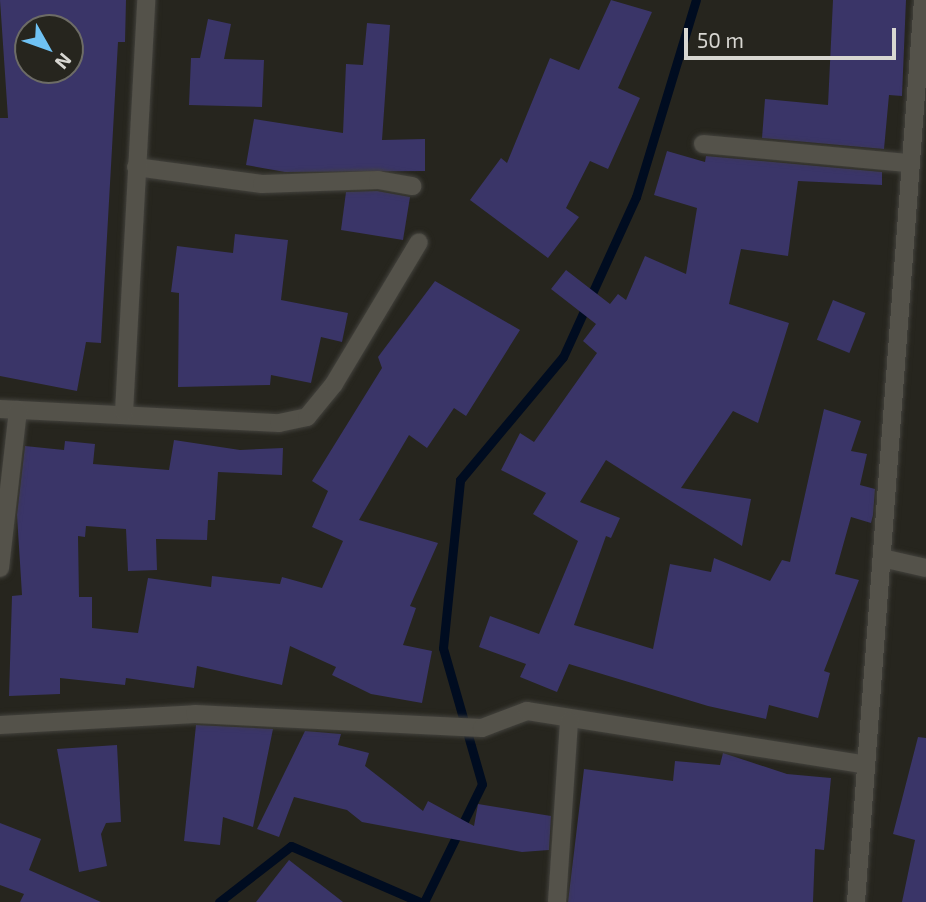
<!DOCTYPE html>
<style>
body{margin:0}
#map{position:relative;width:926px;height:902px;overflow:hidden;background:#26251e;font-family:"Exo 2",sans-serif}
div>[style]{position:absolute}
.stream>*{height:9px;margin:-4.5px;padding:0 4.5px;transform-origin:4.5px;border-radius:4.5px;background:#000c20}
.building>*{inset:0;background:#3a3568;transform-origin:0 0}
.roads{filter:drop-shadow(0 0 2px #43423d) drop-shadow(0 0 2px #43423d)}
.street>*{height:18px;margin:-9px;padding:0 9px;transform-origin:9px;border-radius:9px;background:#54524a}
span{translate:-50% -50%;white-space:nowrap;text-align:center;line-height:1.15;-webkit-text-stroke:7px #26251e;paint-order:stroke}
.north{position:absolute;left:14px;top:14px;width:70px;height:70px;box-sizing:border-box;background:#26251e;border:2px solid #6d6c66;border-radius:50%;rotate:130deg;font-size:19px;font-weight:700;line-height:28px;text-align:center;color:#d8d7d2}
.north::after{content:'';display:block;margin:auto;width:24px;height:32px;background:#6fc2f4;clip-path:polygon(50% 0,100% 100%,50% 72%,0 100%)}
.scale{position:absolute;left:684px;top:28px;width:212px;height:32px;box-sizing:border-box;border:4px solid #d8d7d2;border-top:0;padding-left:9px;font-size:21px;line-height:24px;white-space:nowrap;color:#d8d7d2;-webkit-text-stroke:5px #26251e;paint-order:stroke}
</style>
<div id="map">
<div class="stream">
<div style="left:219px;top:902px;width:91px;rotate:-37.9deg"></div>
<div style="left:291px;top:846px;width:141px;rotate:23.5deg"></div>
<div style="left:424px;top:902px;width:131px;rotate:-63.8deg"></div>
<div style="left:482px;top:784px;width:141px;rotate:-106deg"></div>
<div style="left:443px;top:648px;width:169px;rotate:-84.2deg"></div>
<div style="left:460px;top:480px;width:160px;rotate:-50.1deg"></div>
<div style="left:563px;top:357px;width:176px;rotate:-65.5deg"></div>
<div style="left:636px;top:197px;width:206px;rotate:-73.1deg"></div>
</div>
<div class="building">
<div style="clip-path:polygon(evenodd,0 0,126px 0,125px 42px,118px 42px,101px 343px,86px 342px,77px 391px,0 376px,0 118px,8px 118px,0 0,28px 28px,70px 28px,70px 70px,28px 70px,28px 28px)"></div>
<div style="clip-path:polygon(611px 0,652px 12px,618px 88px,640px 98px,608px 169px,590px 161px,566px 208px,579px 217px,548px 258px,470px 200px,501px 158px,507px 163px,550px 58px,579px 70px)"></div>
<div style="clip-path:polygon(833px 0,906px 0,902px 96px,889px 95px,884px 149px,762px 138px,765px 99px,828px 105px)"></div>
<div style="clip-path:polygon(208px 19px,231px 24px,224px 59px,264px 60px,262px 107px,189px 105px,191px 58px,200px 58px)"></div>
<div style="clip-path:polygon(367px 23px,390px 25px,382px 140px,425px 139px,425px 171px,285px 172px,246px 165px,254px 119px,343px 133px,346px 64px,363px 65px)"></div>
<div style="clip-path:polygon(667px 151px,705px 162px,706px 156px,882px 172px,882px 185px,798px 181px,788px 256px,741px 249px,729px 304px,789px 323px,758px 423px,733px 411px,681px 488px,751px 499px,742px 546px,606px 460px,580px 502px,620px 518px,611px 538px,606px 536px,574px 625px,653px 649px,670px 564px,711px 572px,714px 558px,770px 581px,782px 560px,790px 562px,824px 409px,861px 421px,851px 451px,867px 454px,860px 485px,875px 489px,873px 515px,871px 523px,851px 517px,835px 574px,859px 580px,824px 671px,830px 673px,818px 718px,769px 705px,766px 719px,708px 706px,569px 664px,557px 692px,520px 677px,526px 664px,479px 647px,490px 616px,539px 634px,578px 541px,533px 514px,546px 493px,501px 470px,520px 433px,534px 442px,597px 353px,583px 341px,596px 324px,551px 289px,566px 270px,610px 304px,618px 294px,626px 300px,645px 256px,686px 274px,697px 208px,654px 195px)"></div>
<div style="clip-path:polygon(377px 191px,410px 197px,403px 240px,341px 230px,346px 192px)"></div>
<div style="clip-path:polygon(235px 234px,288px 240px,281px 300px,348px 313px,342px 342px,321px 337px,311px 383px,271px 375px,270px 385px,178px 387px,179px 293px,171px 292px,177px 246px,233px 253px)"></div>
<div style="clip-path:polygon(435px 281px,520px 330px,466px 416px,454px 408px,427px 448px,409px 435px,359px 520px,438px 543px,410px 606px,416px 608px,403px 645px,432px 651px,422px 703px,371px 694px,332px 675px,336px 667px,290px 646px,282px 685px,197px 666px,194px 688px,126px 678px,125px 685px,60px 678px,60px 694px,9px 696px,12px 596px,22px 595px,17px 515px,25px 446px,64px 450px,65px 441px,95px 444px,93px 464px,169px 470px,174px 440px,240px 450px,283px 448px,282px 475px,218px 472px,215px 520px,208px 520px,207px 540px,156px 539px,157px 570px,128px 571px,126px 529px,86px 526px,85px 537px,78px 536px,79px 597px,92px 597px,92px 628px,138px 633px,148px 578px,211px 587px,212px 576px,280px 584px,282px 577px,322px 588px,343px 541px,312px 527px,328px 491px,312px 481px,382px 368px,378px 357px)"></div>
<div style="left:833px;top:300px;width:35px;height:43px;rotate:22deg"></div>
<div style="clip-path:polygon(196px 725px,273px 729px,253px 827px,223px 817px,220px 845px,184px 841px)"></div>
<div style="clip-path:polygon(305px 731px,341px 734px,338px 745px,369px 753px,365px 766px,423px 811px,428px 801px,474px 826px,478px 804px,551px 816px,549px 850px,522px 852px,362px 822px,347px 810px,294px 797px,279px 837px,257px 829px)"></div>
<div style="clip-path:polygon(918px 737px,926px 738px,926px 902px,902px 902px,915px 840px,893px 834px)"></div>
<div style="clip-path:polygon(117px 745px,121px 822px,106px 823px,101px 834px,107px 866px,79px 872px,57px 749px)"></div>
<div style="clip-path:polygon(723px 753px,787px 774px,831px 778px,824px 850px,815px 849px,813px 902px,568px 902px,584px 769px,673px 781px,675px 761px,720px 765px)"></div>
<div style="clip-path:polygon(0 823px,41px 839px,29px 870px,101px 902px,20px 902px,24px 894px,0 885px)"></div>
<div style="clip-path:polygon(289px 860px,343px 902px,256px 902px)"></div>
</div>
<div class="roads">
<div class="street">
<div style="left:703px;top:144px;width:207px;rotate:5.3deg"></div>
<div style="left:136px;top:167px;width:127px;rotate:7.7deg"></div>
<div style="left:262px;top:184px;width:116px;rotate:-2deg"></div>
<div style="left:378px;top:180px;width:35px;rotate:10deg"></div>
<div style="left:0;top:409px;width:279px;rotate:2.9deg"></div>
<div style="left:279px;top:423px;width:29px;rotate:-12deg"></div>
<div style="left:307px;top:417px;width:43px;rotate:-50.7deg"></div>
<div style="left:334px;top:384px;width:165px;rotate:-59.1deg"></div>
<div style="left:124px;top:412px;width:413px;rotate:-86.9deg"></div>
<div style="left:882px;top:558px;width:45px;rotate:12.8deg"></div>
<div style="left:0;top:568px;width:159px;rotate:-83.5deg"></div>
<div style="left:0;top:725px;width:195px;rotate:-3.2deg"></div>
<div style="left:195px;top:714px;width:287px;rotate:2.8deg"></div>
<div style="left:482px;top:728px;width:48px;rotate:-20.7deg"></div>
<div style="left:527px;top:711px;width:340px;rotate:9deg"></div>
<div style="left:557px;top:902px;width:181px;rotate:-86.2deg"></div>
<div style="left:856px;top:902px;width:904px;rotate:-85.75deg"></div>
</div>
</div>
<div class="north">N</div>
<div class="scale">50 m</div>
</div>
